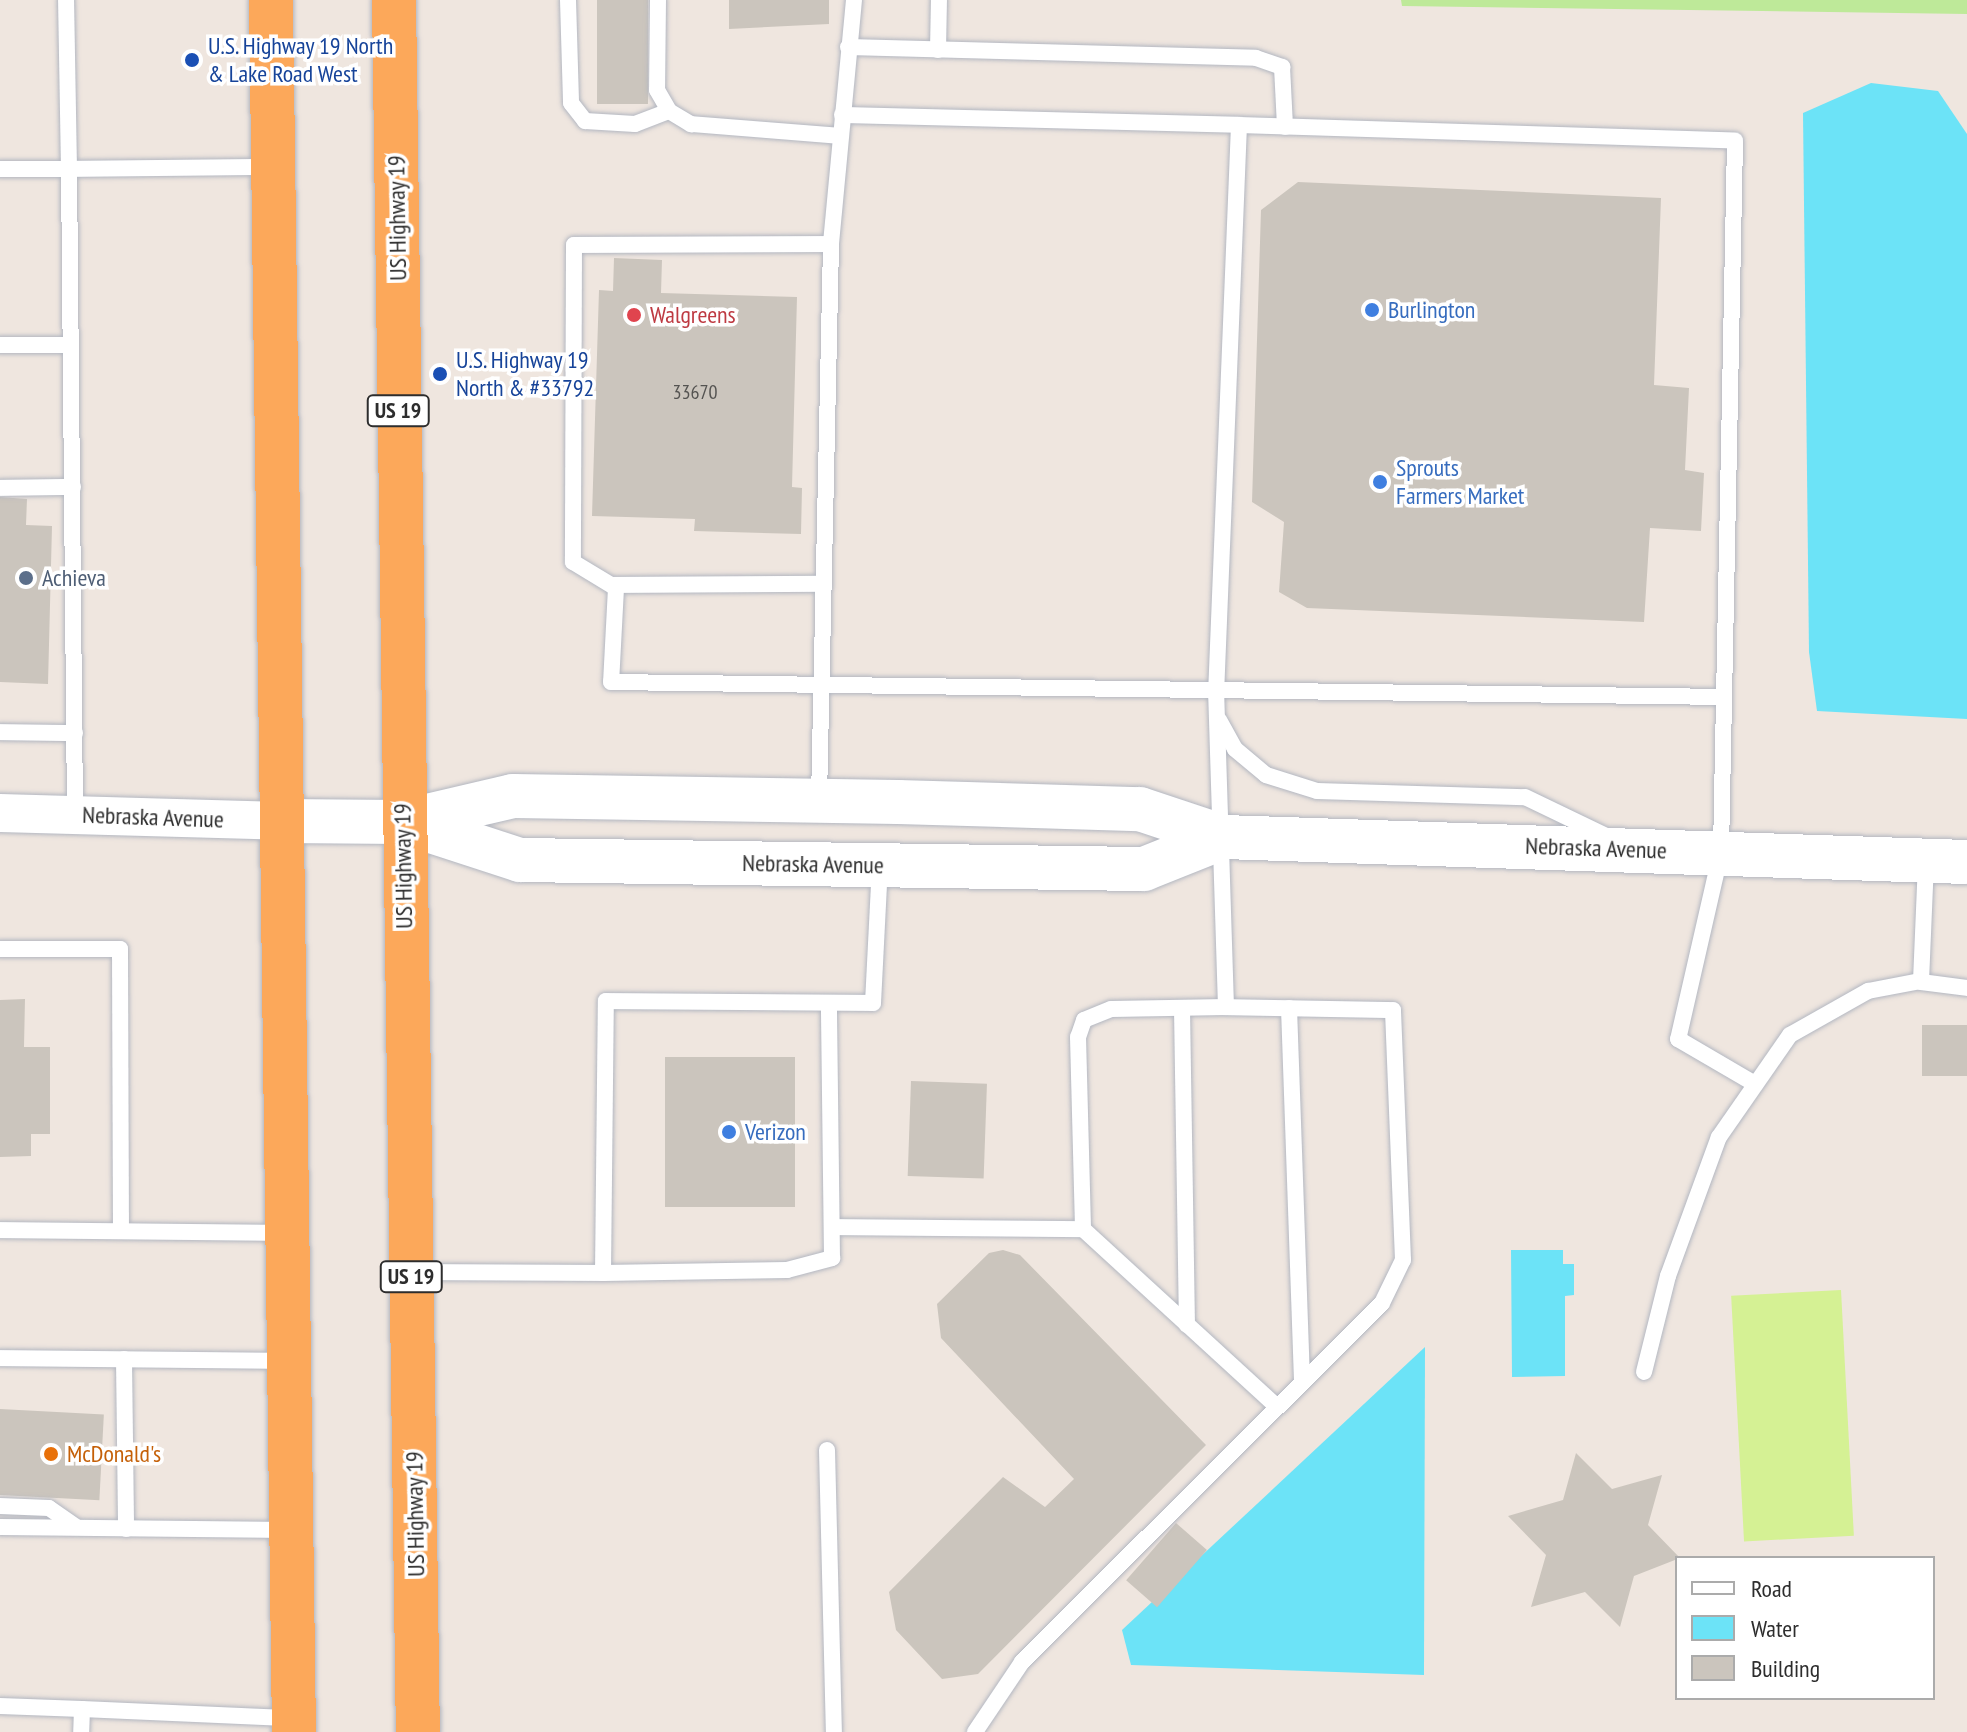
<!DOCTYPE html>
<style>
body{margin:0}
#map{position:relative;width:1967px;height:1732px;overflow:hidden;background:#efe6df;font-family:"PT Sans Narrow",sans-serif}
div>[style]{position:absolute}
.green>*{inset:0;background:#bee999}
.pitch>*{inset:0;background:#d5f194;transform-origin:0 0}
.water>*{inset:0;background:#6ce3f7}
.building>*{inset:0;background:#cbc5bd;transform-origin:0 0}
.roads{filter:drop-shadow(0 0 2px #b3b7c1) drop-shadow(0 0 2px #b3b7c1)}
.service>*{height:16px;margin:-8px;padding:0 8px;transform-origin:8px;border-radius:8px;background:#fff}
.tertiary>*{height:38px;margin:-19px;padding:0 19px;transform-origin:19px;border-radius:19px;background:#fff}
.secondary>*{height:44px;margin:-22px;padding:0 22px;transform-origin:22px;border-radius:22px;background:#fff}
.trunk>*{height:44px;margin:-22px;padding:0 22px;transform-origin:22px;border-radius:22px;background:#fca85a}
.dots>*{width:22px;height:22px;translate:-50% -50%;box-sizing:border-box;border:4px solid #fff;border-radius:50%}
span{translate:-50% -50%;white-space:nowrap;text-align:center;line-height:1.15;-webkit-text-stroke:7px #fff;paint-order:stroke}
.number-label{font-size:20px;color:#545351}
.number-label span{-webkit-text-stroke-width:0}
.shield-label span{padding:2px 6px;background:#fff;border:2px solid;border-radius:6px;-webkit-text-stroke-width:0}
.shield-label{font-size:22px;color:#2d2d2d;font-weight:700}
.transit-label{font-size:24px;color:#164399}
.left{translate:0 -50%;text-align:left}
.street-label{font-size:24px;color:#2d2d2d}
.shop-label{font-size:24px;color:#366cbe}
.health-label{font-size:24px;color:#be3a42}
.service-label{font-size:24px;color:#4e5e75}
.food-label{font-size:24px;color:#c56008}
.legend{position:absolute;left:1675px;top:1556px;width:260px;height:144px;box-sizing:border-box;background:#fff;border:2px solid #ababab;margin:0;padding:10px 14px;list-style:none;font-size:24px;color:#2d2d2d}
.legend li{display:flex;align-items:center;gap:16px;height:40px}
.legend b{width:40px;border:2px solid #ababab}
</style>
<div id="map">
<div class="green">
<div style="clip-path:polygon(1401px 0,1967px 0,1967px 14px,1402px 6px)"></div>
</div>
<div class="pitch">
<div style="left:1841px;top:1290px;width:246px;height:110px;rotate:87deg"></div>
</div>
<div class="water">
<div style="clip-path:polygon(1871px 83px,1938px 91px,1967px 134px,1967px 719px,1817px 711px,1809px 652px,1803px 113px)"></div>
<div style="clip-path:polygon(1511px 1250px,1563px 1250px,1563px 1264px,1574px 1264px,1574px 1295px,1565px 1296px,1565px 1376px,1512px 1377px)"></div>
<div style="clip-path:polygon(1425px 1347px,1424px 1675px,1131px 1665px,1122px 1630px)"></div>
</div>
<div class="building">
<div style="left:597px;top:0;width:51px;height:104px"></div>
<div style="clip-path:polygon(729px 0,829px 0,829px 24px,729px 29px)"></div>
<div style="clip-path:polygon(1298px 182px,1661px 198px,1654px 385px,1689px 388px,1685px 470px,1704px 473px,1701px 531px,1650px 528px,1644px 622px,1307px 608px,1279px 592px,1284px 522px,1252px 502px,1261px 210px)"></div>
<div style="clip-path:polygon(614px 258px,662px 260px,661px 293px,797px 297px,792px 487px,802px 488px,801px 534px,694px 531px,695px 519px,592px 516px,599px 290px,613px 291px)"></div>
<div style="clip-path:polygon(0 497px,27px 499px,26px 525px,52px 526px,48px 684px,0 682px)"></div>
<div style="clip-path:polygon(25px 999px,24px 1047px,50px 1047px,50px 1134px,31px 1134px,31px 1156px,0 1157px,0 1000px)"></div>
<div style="left:1922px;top:1025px;width:45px;height:51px"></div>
<div style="left:665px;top:1057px;width:130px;height:150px"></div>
<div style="left:911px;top:1081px;width:76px;height:95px;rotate:2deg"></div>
<div style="clip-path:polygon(1003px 1250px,1020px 1255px,1206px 1445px,978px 1674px,942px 1679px,896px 1630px,889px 1592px,1003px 1477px,1045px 1507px,1074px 1479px,941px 1338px,937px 1304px,989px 1253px)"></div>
<div style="left:0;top:1409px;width:104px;height:86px;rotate:3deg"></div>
<div style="clip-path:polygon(1576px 1453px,1612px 1489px,1662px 1475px,1648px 1525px,1680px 1558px,1634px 1576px,1620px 1627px,1585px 1592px,1531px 1607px,1546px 1555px,1508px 1516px,1563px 1500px)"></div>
<div style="left:1176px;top:1523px;width:41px;height:76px;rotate:41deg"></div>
</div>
<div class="roads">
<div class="service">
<div style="left:568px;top:0;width:103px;rotate:88.3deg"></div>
<div style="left:571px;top:103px;width:23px;rotate:52deg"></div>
<div style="left:585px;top:121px;width:50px;rotate:3.4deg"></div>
<div style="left:635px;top:124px;width:36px;rotate:-21deg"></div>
<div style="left:658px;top:0;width:90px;rotate:90.6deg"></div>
<div style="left:657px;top:90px;width:24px;rotate:60deg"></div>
<div style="left:669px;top:111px;width:26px;rotate:31deg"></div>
<div style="left:691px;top:124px;width:149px;rotate:4.6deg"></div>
<div style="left:854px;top:0;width:245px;rotate:95.4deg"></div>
<div style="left:831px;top:244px;width:257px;rotate:179.8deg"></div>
<div style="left:574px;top:245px;width:317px;rotate:90.2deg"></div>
<div style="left:573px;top:562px;width:50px;rotate:31.2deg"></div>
<div style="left:616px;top:588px;width:94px;rotate:93deg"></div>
<div style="left:611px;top:682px;width:1113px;rotate:0.77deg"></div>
<div style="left:848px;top:47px;width:408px;rotate:1.5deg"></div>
<div style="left:1256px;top:58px;width:28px;rotate:19deg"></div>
<div style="left:1282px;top:67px;width:60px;rotate:87.1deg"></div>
<div style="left:938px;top:50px;width:50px;rotate:-88.9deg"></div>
<div style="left:842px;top:115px;width:397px;rotate:1.4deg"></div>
<div style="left:0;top:169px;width:69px"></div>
<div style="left:69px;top:169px;width:169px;rotate:-91deg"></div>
<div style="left:0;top:345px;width:71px"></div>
<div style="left:0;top:488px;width:73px;rotate:-0.8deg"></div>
<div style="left:612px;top:585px;width:209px;rotate:-0.3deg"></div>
<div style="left:1219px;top:720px;width:33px;rotate:61deg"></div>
<div style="left:1235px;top:749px;width:40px;rotate:40deg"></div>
<div style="left:1266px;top:775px;width:53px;rotate:17.4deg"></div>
<div style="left:1317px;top:791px;width:208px;rotate:1.7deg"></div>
<div style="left:1525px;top:797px;width:90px;rotate:25.7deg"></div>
<div style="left:0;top:732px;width:75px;rotate:0.8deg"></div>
<div style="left:819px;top:799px;width:555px;rotate:-88.76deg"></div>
<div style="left:75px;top:815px;width:646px;rotate:-90.53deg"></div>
<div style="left:69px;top:169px;width:203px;rotate:-0.6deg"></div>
<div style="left:1926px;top:862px;width:120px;rotate:92.4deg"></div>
<div style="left:1921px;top:982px;width:46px;rotate:7.4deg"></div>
<div style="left:0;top:949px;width:120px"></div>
<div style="left:120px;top:949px;width:282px;rotate:89.8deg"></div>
<div style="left:1226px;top:1007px;width:115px;rotate:179deg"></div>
<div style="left:1111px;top:1009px;width:29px;rotate:158deg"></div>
<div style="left:1084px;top:1020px;width:18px;rotate:109deg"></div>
<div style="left:1078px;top:1037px;width:192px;rotate:88.5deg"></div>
<div style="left:1083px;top:1229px;width:262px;rotate:42.5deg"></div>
<div style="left:1182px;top:1008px;width:317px;rotate:89.1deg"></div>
<div style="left:1289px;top:1008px;width:372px;rotate:88deg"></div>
<div style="left:832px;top:1227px;width:251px;rotate:0.5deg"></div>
<div style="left:0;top:1230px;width:284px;rotate:0.6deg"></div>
<div style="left:414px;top:1272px;width:189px;rotate:0.3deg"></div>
<div style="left:603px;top:1273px;width:272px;rotate:-89.4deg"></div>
<div style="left:606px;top:1001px;width:267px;rotate:0.4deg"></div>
<div style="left:873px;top:1003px;width:136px;rotate:-87.1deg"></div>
<div style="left:603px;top:1273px;width:184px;rotate:-0.9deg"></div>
<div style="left:787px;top:1270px;width:47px;rotate:-14.9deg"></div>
<div style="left:832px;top:1258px;width:255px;rotate:-90.7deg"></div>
<div style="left:0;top:1358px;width:289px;rotate:0.6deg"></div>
<div style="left:124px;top:1359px;width:170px;rotate:89.3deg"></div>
<div style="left:1644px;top:1372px;width:99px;rotate:-76deg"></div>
<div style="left:1668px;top:1276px;width:148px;rotate:-69.9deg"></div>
<div style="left:1719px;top:1137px;width:124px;rotate:-55.2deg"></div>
<div style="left:1790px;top:1035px;width:90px;rotate:-29.4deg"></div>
<div style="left:1868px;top:991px;width:54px;rotate:-10.7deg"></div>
<div style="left:827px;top:1450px;width:282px;rotate:88.6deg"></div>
<div style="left:0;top:1506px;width:49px;rotate:2.3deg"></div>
<div style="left:49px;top:1508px;width:33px;rotate:35deg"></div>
<div style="left:0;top:1527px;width:290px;rotate:0.6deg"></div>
<div style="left:0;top:1706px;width:82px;rotate:2.1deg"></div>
<div style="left:82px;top:1709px;width:23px;rotate:92deg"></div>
<div style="left:82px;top:1709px;width:210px;rotate:2.5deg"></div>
<div style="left:975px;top:1732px;width:84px;rotate:-56.1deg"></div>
<div style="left:1022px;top:1662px;width:508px;rotate:-44.92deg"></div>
<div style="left:1382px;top:1303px;width:48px;rotate:-64deg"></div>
<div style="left:1403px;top:1260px;width:250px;rotate:-92.3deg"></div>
<div style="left:1393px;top:1010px;width:167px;rotate:-179deg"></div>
<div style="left:1226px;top:1007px;width:312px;rotate:-91.8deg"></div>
<div style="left:1216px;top:695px;width:570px;rotate:-87.69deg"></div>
<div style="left:1239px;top:125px;width:496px;rotate:1.8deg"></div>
<div style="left:1735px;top:141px;width:711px;rotate:91.13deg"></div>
<div style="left:1721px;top:852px;width:192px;rotate:102.9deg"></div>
<div style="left:1678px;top:1039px;width:89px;rotate:30.3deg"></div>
</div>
<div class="tertiary">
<div style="left:0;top:813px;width:282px;rotate:1.6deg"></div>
</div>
<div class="secondary">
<div style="left:282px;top:821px;width:120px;rotate:0.5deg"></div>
<div style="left:402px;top:822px;width:114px;rotate:-13.2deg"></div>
<div style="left:513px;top:796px;width:385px;rotate:0.9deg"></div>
<div style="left:898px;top:802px;width:242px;rotate:1.7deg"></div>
<div style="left:1140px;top:809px;width:89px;rotate:18.4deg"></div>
<div style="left:1224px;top:837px;width:743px;rotate:1.93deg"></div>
<div style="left:403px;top:822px;width:123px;rotate:18deg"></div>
<div style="left:520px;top:860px;width:624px;rotate:0.83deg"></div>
<div style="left:1144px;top:869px;width:86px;rotate:-21.8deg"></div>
</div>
<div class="trunk">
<div style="left:271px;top:0;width:1732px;rotate:89.24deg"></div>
<div style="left:394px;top:0;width:1732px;rotate:89.21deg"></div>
</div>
</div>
<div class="dots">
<div style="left:192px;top:60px;background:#1a4fb4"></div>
<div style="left:1372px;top:310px;background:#3f7fe0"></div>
<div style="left:634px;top:315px;background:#e0444e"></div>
<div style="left:440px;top:374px;background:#1a4fb4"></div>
<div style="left:1380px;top:482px;background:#3f7fe0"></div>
<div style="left:26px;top:578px;background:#5c6f8a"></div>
<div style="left:729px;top:1132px;background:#3f7fe0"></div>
<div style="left:51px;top:1454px;background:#e8710a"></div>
</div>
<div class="number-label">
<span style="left:695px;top:392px">33670</span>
</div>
<div class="shield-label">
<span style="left:398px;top:411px">US 19</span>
<span style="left:411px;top:1277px">US 19</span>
</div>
<div class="transit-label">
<span class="left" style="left:208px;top:60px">U.S. Highway 19 North<br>&amp; Lake Road West</span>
<span class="left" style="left:456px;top:374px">U.S. Highway 19<br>North &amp; #33792</span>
</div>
<div class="street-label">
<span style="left:397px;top:218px;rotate:-91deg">US Highway 19</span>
<span style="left:153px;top:817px;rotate:2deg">Nebraska Avenue</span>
<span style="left:1596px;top:848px;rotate:2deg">Nebraska Avenue</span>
<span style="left:813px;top:864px;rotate:1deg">Nebraska Avenue</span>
<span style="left:403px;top:866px;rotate:-91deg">US Highway 19</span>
<span style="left:415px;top:1514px;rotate:-91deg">US Highway 19</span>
</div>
<div class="shop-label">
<span class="left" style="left:1388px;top:310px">Burlington</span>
<span class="left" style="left:1396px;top:482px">Sprouts<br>Farmers Market</span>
<span class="left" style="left:745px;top:1132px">Verizon</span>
</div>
<div class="health-label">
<span class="left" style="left:650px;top:315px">Walgreens</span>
</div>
<div class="service-label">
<span class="left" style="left:42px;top:578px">Achieva</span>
</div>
<div class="food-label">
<span class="left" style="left:67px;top:1454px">McDonald's</span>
</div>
<ul class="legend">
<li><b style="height:10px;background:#fff"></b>Road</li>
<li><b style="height:22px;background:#6ce3f7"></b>Water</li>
<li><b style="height:22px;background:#cbc5bd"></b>Building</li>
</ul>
</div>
